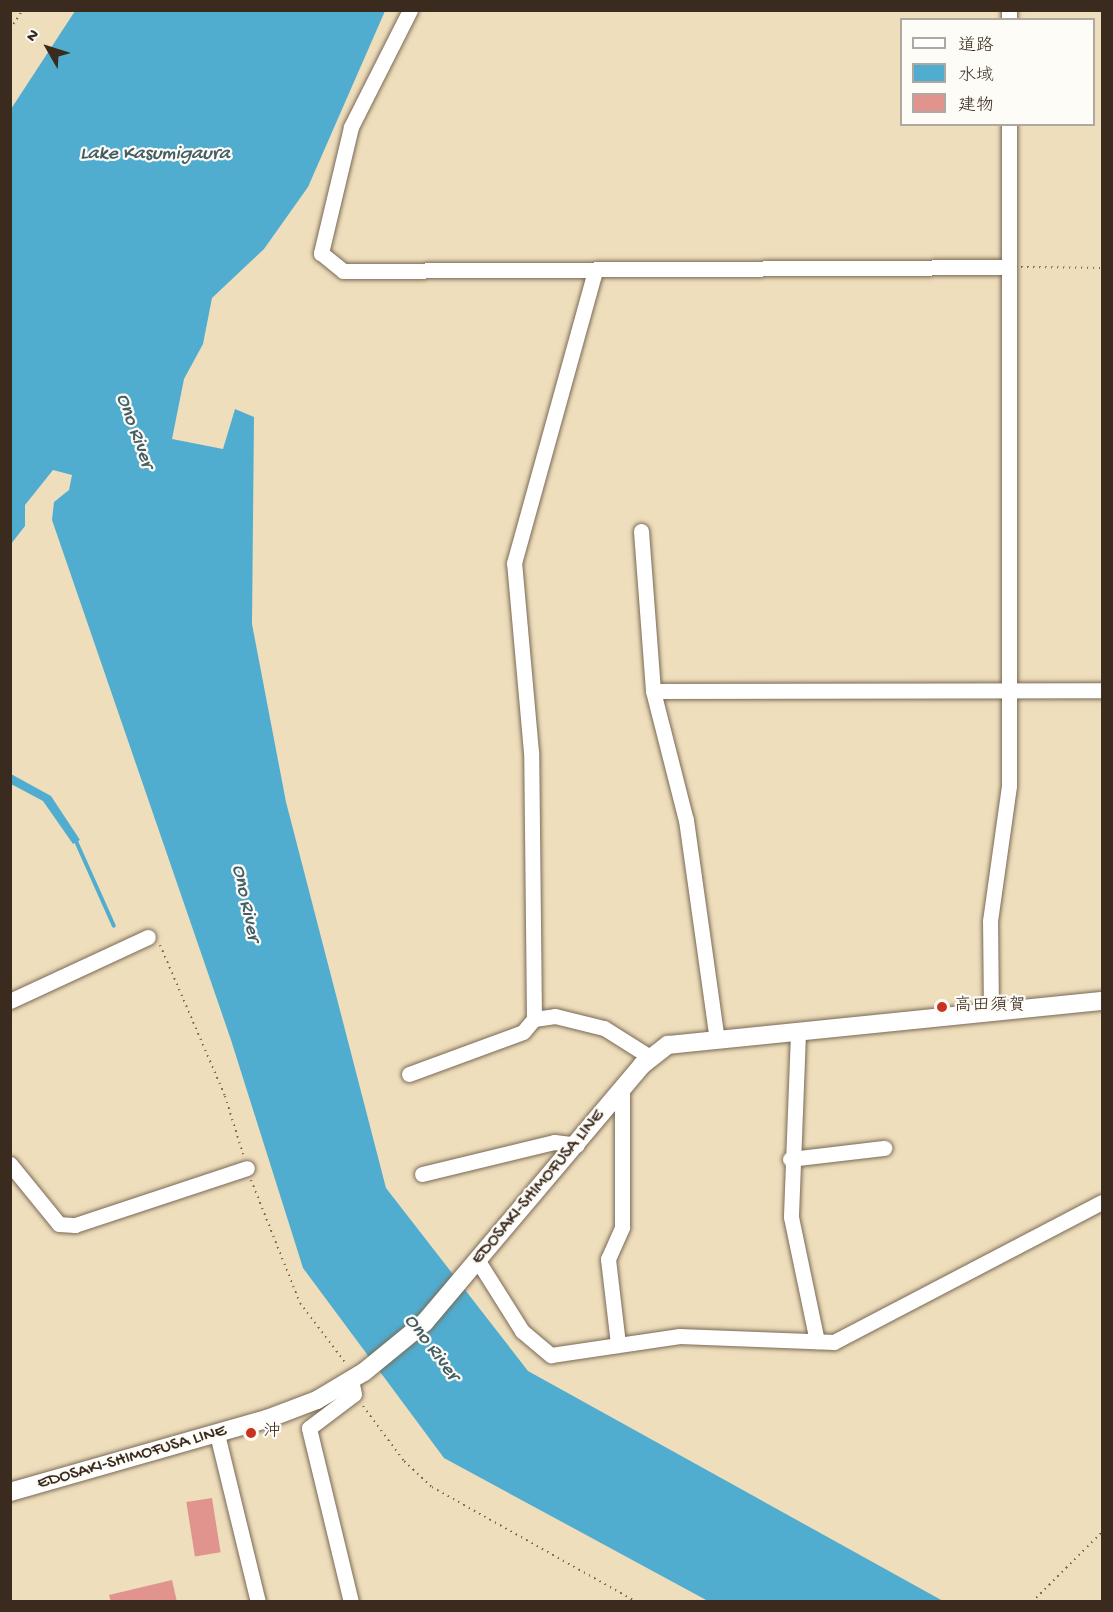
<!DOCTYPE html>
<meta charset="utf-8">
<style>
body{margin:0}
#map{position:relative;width:1113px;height:1612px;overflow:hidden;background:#eedebc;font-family:"Gochi Hand","Klee One",sans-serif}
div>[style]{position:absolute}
.water>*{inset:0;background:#51adcf}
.stream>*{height:4px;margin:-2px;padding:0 2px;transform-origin:2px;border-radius:2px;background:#51adcf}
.building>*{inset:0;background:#e1938d;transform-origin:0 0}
.path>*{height:2px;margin-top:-1px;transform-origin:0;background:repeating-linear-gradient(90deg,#7a6955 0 1.5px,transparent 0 6px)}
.roads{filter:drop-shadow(0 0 2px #7a6955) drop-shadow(0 0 2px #7a6955)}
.minor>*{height:15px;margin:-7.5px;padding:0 7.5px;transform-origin:7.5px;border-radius:7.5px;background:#fff}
.major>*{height:18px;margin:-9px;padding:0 9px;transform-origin:9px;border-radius:9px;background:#fff}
.dots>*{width:16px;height:16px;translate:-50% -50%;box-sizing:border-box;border:3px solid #fdfcf7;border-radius:50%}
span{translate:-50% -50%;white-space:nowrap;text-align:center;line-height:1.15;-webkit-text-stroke:4.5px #fdfcf7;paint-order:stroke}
.poi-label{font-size:18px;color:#3b2a1e}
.left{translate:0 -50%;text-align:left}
.street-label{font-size:18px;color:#3b2a1e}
.water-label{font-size:20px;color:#445e65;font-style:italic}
.frame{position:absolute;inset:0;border:12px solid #3b2a1e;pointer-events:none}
.legend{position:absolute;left:900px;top:18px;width:195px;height:108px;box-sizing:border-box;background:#fdfcf7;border:2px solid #afa8a0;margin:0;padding:8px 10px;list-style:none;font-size:18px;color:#3b2a1e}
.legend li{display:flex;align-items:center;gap:12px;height:30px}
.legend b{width:30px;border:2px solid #afa8a0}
.north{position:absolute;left:18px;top:18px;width:60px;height:60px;-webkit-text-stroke:4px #fdfcf7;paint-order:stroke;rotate:309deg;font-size:16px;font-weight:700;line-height:24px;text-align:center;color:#3b2a1e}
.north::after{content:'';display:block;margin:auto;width:21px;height:27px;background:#3b2a1e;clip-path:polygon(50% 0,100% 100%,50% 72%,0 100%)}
</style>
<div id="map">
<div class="water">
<div style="clip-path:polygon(75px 11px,385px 11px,308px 187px,264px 249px,212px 298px,203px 344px,184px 379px,172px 439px,223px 449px,235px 409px,254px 417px,252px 624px,286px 802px,386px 1188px,528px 1371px,943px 1601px,708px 1601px,444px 1458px,303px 1268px,231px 1040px,52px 520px,54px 502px,69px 490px,72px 475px,53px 470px,25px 505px,25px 526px,11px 544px,11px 109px)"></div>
<div style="clip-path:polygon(11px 774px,51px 796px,80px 840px,73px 844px,43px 801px,11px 784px)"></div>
</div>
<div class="stream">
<div style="left:75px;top:839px;width:95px;rotate:65.9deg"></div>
</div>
<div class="building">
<div style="left:212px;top:1498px;width:55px;height:26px;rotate:81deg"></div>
<div style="clip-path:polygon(172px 1580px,177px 1602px,111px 1602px,109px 1595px)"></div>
</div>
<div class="path">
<div style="left:10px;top:29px;width:23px;rotate:-56deg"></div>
<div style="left:1021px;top:267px;width:81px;rotate:0.7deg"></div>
<div style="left:160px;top:945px;width:164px;rotate:66.7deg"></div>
<div style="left:225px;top:1096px;width:61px;rotate:72.8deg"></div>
<div style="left:251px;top:1180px;width:132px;rotate:68.3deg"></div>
<div style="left:300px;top:1303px;width:78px;rotate:52.8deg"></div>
<div style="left:363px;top:1406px;width:69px;rotate:53.3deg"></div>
<div style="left:404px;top:1461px;width:38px;rotate:43deg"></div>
<div style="left:432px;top:1487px;width:235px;rotate:29.3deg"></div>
<div style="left:1032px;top:1602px;width:99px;rotate:-45deg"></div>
</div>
<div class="roads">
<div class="minor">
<div style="left:410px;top:10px;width:131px;rotate:116.8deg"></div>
<div style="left:351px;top:127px;width:130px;rotate:103.4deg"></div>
<div style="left:321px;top:253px;width:28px;rotate:39deg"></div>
<div style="left:343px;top:271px;width:666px;rotate:-0.34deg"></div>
<div style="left:1009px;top:20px;width:10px;rotate:-90deg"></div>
<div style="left:641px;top:531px;width:160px;rotate:85.7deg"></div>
<div style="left:653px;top:691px;width:133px;rotate:75.7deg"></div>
<div style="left:686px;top:820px;width:222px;rotate:82deg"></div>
<div style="left:653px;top:691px;width:449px;rotate:-0.1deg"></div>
<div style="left:10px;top:1001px;width:152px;rotate:-24.9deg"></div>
<div style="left:991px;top:1012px;width:91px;rotate:-90.6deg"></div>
<div style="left:990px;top:921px;width:137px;rotate:-82deg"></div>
<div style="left:1009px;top:785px;width:661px;rotate:-90deg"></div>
<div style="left:534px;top:1019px;width:267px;rotate:-90.6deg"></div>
<div style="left:531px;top:752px;width:190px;rotate:-95.1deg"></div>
<div style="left:514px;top:563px;width:304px;rotate:-74.5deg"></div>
<div style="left:798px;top:1033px;width:184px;rotate:92.2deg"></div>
<div style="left:791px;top:1217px;width:127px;rotate:78.2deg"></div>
<div style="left:409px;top:1074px;width:121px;rotate:-20.2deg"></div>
<div style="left:523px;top:1032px;width:17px;rotate:-50deg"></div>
<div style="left:534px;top:1019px;width:21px;rotate:-8deg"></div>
<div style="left:555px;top:1016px;width:50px;rotate:13.8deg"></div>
<div style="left:604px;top:1028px;width:54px;rotate:32.2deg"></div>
<div style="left:790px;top:1159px;width:95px;rotate:-6.7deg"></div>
<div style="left:10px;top:1164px;width:77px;rotate:50.8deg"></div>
<div style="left:59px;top:1224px;width:16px;rotate:4deg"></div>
<div style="left:75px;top:1225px;width:181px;rotate:-18.3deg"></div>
<div style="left:422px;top:1174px;width:136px;rotate:-13.6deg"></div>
<div style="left:554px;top:1142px;width:23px;rotate:7deg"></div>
<div style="left:478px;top:1261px;width:83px;rotate:57.8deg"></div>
<div style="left:522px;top:1331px;width:38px;rotate:40deg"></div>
<div style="left:551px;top:1355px;width:130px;rotate:-8.4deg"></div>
<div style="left:680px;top:1336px;width:154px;rotate:2.2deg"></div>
<div style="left:834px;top:1342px;width:302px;rotate:-27.6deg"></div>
<div style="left:618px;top:1344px;width:86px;rotate:-96.7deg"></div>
<div style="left:608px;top:1259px;width:35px;rotate:-66deg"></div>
<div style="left:622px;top:1227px;width:138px;rotate:-90deg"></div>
<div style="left:217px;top:1434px;width:173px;rotate:76.3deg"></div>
<div style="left:351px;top:1602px;width:179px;rotate:-103.6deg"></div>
<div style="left:309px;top:1428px;width:56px;rotate:-37.1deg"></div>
<div style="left:354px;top:1394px;width:14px;rotate:-102deg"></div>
</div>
<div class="major">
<div style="left:10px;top:1492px;width:267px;rotate:-15.9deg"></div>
<div style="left:267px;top:1419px;width:53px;rotate:-20.8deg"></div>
<div style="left:317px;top:1400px;width:55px;rotate:-30.8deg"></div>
<div style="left:364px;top:1372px;width:79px;rotate:-39.3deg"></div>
<div style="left:425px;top:1322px;width:336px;rotate:-49.8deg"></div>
<div style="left:642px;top:1065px;width:33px;rotate:-38deg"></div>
<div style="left:668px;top:1045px;width:436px;rotate:-5.8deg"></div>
</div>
</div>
<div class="dots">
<div style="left:942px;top:1007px;background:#c8321e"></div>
<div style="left:251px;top:1433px;background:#c8321e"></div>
</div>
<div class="poi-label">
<span class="left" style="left:954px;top:1007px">高田須賀</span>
<span class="left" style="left:263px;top:1433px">沖</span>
</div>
<div class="street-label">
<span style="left:539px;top:1188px;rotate:-50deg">EDOSAKI-SHIMOFUSA LINE</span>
<span style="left:132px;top:1458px;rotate:-16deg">EDOSAKI-SHIMOFUSA LINE</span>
</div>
<div class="water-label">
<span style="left:155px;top:154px">Lake Kasumigaura</span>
<span style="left:134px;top:431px;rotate:70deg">Ono River</span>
<span style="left:245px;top:903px;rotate:78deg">Ono River</span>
<span style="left:431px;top:1348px;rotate:53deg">Ono River</span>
</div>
<div class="frame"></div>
<ul class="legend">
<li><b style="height:8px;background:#fff"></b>道路</li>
<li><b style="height:16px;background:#51adcf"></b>水域</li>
<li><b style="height:16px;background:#e1938d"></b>建物</li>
</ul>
<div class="north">N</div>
</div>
